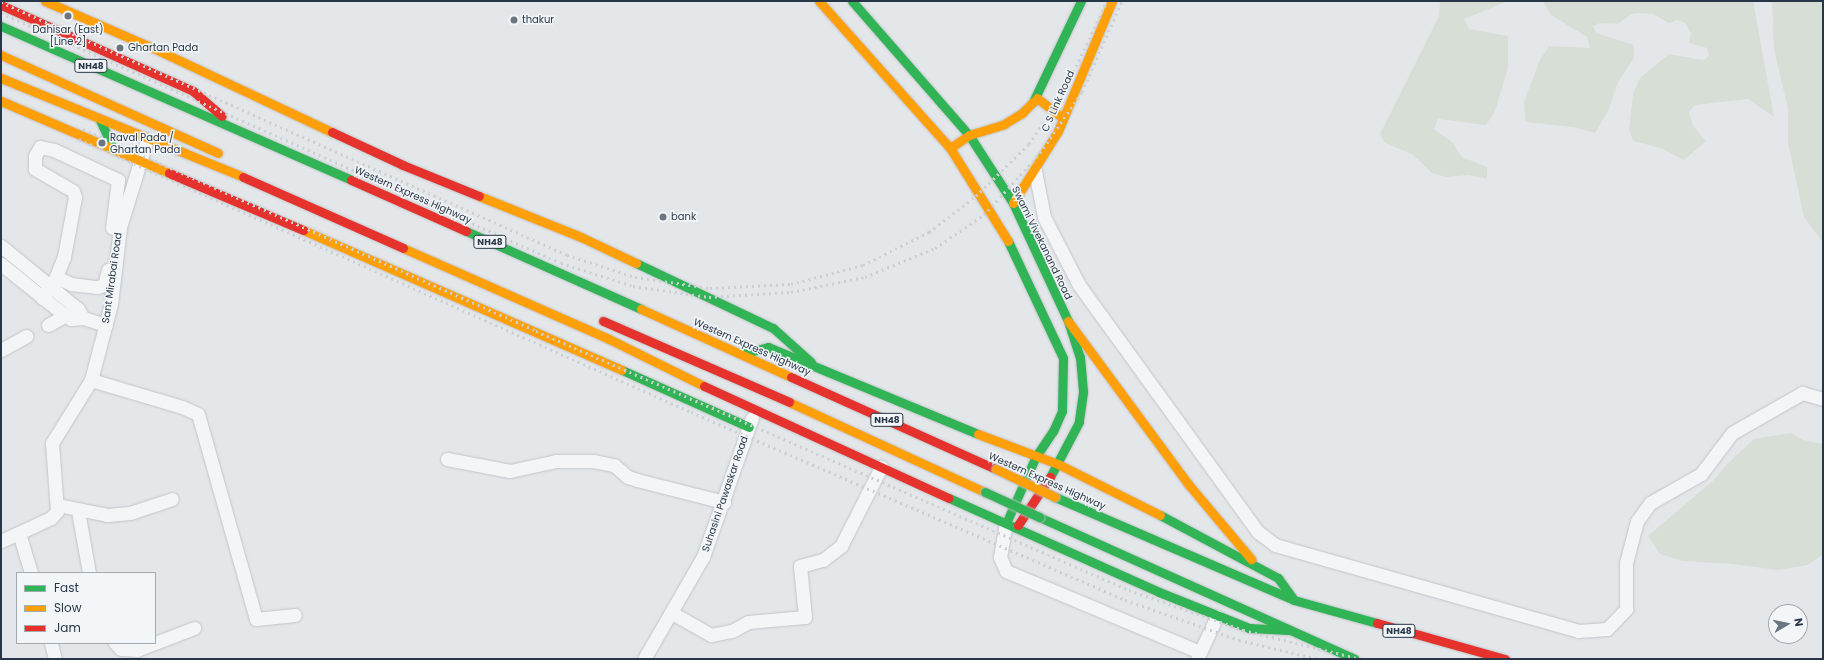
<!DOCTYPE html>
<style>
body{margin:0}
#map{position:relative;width:1824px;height:660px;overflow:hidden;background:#e4e7ea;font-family:Poppins,sans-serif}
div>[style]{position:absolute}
.green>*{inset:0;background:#d6ded5}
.roads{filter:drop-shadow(0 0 1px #c2c5c8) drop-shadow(0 0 1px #c2c5c8)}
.street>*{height:13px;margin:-6.5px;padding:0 6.5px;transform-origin:6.5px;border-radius:6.5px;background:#f4f5f7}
.fast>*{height:9px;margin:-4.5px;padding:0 4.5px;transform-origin:4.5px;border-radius:4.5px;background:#30b455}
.slow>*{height:9px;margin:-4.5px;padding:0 4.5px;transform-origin:4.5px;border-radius:4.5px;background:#ff9f0a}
.jam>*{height:9px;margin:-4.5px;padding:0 4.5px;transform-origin:4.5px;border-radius:4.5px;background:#e5322d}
.rail>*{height:3px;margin-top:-1.5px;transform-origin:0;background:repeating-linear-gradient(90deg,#cdd0d2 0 2px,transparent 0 6px)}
.bridges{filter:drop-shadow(0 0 1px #b6bbbf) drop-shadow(0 0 1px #b6bbbf)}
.fast-bridge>*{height:9px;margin:-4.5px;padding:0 4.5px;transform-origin:4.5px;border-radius:4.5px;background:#30b455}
.slow-bridge>*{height:9px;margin:-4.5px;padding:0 4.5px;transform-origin:4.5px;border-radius:4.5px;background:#ff9f0a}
.dots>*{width:11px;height:11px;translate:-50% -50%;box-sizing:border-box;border:2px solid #f3f6f9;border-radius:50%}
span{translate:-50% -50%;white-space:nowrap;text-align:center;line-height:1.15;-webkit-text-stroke:3px #f3f6f9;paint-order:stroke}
.shield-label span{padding:1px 3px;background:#f3f6f9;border:1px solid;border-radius:3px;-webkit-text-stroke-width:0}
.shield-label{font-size:9px;color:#283747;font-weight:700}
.poi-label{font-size:10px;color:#283747}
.left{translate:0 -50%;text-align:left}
.street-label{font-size:10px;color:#283747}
.frame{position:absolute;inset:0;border:2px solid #283747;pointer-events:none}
.legend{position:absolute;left:16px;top:572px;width:140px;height:72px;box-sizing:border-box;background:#f3f6f9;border:1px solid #a2aab2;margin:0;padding:5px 7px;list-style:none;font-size:12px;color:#283747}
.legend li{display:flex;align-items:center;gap:8px;height:20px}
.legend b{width:20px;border:1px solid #a2aab2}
.north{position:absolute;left:1768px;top:604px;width:40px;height:40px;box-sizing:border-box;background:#f3f6f9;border:1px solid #a2aab2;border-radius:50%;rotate:81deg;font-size:11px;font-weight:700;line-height:16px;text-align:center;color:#283747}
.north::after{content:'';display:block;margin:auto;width:14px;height:18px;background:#6a7580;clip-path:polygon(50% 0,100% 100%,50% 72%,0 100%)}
</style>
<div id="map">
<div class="green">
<div style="clip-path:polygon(1440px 1px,1508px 1px,1464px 19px,1469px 29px,1508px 36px,1508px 68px,1495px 111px,1486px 125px,1438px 119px,1434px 129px,1452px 142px,1462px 157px,1487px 167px,1487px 179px,1468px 175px,1446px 177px,1432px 173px,1412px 154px,1385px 143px,1380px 134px,1439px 16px)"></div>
<div style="clip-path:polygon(1543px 1px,1753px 1px,1774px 117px,1748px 99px,1695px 105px,1689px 112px,1693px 126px,1706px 141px,1684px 160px,1661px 148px,1633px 141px,1629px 130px,1633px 94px,1640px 78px,1669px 54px,1696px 59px,1704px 60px,1709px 56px,1707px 48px,1689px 43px,1691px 33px,1685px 23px,1677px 20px,1669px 23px,1653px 14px,1637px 13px,1631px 14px,1618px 24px,1600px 23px,1593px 26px,1596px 33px,1634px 45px,1634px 58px,1618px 82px,1609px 109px,1595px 133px,1573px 127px,1525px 122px,1524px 101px,1540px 60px,1549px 46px,1590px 48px,1587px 37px,1551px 15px)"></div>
<div style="clip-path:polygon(1772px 1px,1823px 1px,1822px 241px,1804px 217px,1788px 143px,1788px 109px,1774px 49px)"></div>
<div style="clip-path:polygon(1791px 433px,1803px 440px,1823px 444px,1823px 554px,1808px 565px,1778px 570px,1733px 564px,1683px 561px,1660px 554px,1648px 536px,1715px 479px,1726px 465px,1754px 439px)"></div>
</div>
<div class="roads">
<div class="street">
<div style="left:1035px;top:171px;width:47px;rotate:78.9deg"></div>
<div style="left:1044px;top:217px;width:76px;rotate:62.8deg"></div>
<div style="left:1079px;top:285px;width:305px;rotate:54.1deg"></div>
<div style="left:1258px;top:532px;width:21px;rotate:37deg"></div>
<div style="left:1275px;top:545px;width:315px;rotate:15.8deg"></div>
<div style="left:1578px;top:631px;width:29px;rotate:-4deg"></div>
<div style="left:1607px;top:629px;width:28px;rotate:-46deg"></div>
<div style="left:1626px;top:609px;width:46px;rotate:-90deg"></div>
<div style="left:1626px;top:563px;width:43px;rotate:-75.3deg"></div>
<div style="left:1637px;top:521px;width:22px;rotate:-54deg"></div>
<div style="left:1650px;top:503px;width:59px;rotate:-29.6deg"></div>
<div style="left:1701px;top:474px;width:51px;rotate:-52.9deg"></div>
<div style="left:1732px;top:433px;width:81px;rotate:-29.7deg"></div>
<div style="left:1802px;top:393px;width:22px;rotate:16deg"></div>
<div style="left:1px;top:246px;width:99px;rotate:39.3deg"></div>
<div style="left:78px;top:309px;width:10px;rotate:61deg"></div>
<div style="left:83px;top:318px;width:12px;rotate:175deg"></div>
<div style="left:71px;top:319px;width:11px;rotate:-146deg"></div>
<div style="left:62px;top:313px;width:78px;rotate:-141.2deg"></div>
<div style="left:56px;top:277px;width:17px;rotate:25deg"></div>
<div style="left:71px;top:284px;width:26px;rotate:7deg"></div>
<div style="left:97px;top:287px;width:7px;rotate:-16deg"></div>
<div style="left:104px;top:285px;width:16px;rotate:-75deg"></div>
<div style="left:42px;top:298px;width:23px;rotate:-56deg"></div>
<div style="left:55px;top:279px;width:24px;rotate:-68deg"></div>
<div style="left:64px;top:257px;width:61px;rotate:-79.6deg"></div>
<div style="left:75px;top:197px;width:6px;rotate:-108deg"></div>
<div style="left:73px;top:191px;width:44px;rotate:-149.9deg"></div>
<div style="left:35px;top:169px;width:13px;rotate:-90deg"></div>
<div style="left:35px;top:156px;width:10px;rotate:-61deg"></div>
<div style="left:40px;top:147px;width:14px;rotate:12deg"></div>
<div style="left:54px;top:150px;width:71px;rotate:25.1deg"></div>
<div style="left:118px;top:180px;width:48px;rotate:97.1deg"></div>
<div style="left:83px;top:318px;width:24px;rotate:17deg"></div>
<div style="left:48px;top:325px;width:21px;rotate:-29deg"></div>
<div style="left:1px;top:350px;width:29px;rotate:-29deg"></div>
<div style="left:91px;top:380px;width:95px;rotate:16.5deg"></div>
<div style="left:182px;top:407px;width:17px;rotate:24deg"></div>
<div style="left:198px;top:414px;width:213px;rotate:74.2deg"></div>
<div style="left:256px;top:619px;width:39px;rotate:-6deg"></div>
<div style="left:447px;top:459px;width:64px;rotate:10.8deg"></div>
<div style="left:510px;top:471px;width:47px;rotate:-12.3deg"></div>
<div style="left:556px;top:461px;width:37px"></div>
<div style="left:593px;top:461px;width:21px;rotate:11deg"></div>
<div style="left:614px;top:465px;width:18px;rotate:41deg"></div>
<div style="left:628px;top:477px;width:9px;rotate:18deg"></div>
<div style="left:637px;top:480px;width:90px;rotate:14.2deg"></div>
<div style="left:58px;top:505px;width:50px;rotate:11.5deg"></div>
<div style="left:107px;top:515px;width:23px;rotate:-5deg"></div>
<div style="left:130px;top:513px;width:44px;rotate:-18.4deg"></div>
<div style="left:78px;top:511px;width:63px;rotate:79.9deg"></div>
<div style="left:1006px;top:523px;width:35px;rotate:100deg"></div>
<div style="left:1000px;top:557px;width:15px;rotate:67deg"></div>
<div style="left:1006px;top:571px;width:210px;rotate:22.7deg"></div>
<div style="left:19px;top:533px;width:42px;rotate:73.3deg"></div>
<div style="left:1px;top:541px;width:55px;rotate:-24.7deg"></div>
<div style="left:51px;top:518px;width:9px;rotate:-49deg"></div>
<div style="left:57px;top:511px;width:68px;rotate:-94.2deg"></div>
<div style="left:52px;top:443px;width:74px;rotate:-58.2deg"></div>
<div style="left:91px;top:380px;width:79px;rotate:-75.3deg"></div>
<div style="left:111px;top:304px;width:78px;rotate:-83.3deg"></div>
<div style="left:120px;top:227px;width:92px;rotate:-72.9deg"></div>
<div style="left:672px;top:613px;width:45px;rotate:29.4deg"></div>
<div style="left:711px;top:635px;width:21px;rotate:-11deg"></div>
<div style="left:732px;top:631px;width:18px;rotate:-29deg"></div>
<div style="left:748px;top:622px;width:57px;rotate:-5deg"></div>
<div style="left:805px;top:617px;width:51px;rotate:-95.6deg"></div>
<div style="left:800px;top:566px;width:24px;rotate:-15deg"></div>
<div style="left:823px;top:560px;width:23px;rotate:-38deg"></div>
<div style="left:841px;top:546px;width:89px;rotate:-63.1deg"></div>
<div style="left:51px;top:643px;width:16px;rotate:76deg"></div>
<div style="left:115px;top:643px;width:8px;rotate:45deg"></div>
<div style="left:121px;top:649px;width:16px;rotate:4deg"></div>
<div style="left:137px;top:650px;width:18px;rotate:-22deg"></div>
<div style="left:155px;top:643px;width:42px;rotate:-21deg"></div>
<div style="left:644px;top:659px;width:118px;rotate:-60deg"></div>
<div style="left:703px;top:557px;width:147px;rotate:-70.6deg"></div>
<div style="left:1197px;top:659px;width:47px;rotate:-65.1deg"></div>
</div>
<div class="fast">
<div style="left:852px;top:1px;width:178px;rotate:48.9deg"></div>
<div style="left:1px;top:26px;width:382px;rotate:23.7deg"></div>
<div style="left:1033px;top:102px;width:112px;rotate:-64.6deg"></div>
<div style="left:100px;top:120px;width:33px;rotate:65deg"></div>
<div style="left:969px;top:135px;width:81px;rotate:57.1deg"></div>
<div style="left:1013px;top:203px;width:130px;rotate:65deg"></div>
<div style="left:1068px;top:321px;width:38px;rotate:72deg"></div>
<div style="left:1080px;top:357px;width:35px;rotate:85deg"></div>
<div style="left:1083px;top:392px;width:30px;rotate:98deg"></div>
<div style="left:1079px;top:422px;width:62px;rotate:117.8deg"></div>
<div style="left:466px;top:231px;width:192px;rotate:24deg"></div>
<div style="left:1008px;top:241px;width:129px;rotate:64.8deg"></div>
<div style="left:1063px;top:358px;width:53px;rotate:91.1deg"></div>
<div style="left:1062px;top:411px;width:22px;rotate:114deg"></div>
<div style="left:1053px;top:431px;width:30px;rotate:124deg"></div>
<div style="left:1036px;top:456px;width:69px;rotate:114deg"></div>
<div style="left:636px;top:263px;width:152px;rotate:25.4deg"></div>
<div style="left:773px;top:328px;width:51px;rotate:41.8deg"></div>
<div style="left:742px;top:354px;width:27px;rotate:-15deg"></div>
<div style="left:768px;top:347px;width:227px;rotate:22.5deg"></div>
<div style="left:622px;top:370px;width:139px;rotate:24.2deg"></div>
<div style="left:1055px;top:497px;width:260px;rotate:23.3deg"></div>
<div style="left:1294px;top:600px;width:86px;rotate:15.5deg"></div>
<div style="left:949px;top:498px;width:230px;rotate:24.1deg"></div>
<div style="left:1159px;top:592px;width:97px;rotate:21.8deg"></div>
<div style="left:1249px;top:628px;width:39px;rotate:3deg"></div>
<div style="left:1160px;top:515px;width:134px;rotate:28.1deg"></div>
<div style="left:1278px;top:578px;width:27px;rotate:54deg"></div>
<div style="left:1039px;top:517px;width:346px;rotate:24.2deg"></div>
</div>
<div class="slow">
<div style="left:45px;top:1px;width:116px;rotate:23.5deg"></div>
<div style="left:151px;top:47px;width:200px;rotate:25.2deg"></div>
<div style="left:819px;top:1px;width:197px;rotate:48.3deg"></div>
<div style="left:1px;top:55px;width:238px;rotate:24.3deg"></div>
<div style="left:1px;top:78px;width:261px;rotate:22.2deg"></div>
<div style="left:1037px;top:98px;width:33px;rotate:38deg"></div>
<div style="left:1px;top:101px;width:183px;rotate:23.2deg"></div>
<div style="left:479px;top:196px;width:110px;rotate:21.9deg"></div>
<div style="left:581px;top:237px;width:61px;rotate:25.3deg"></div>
<div style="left:1013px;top:203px;width:85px;rotate:-58deg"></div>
<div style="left:1058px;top:131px;width:141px;rotate:-67.4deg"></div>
<div style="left:303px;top:230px;width:348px;rotate:23.7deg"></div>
<div style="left:1008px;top:241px;width:110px;rotate:-121.9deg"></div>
<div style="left:950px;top:148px;width:23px;rotate:-34deg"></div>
<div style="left:969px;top:135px;width:37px;rotate:-17deg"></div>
<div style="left:1004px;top:124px;width:21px;rotate:-31deg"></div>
<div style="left:1022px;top:113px;width:16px;rotate:-45deg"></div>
<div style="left:403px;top:248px;width:225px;rotate:23.8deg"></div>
<div style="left:609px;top:339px;width:106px;rotate:26.3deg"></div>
<div style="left:641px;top:309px;width:165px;rotate:24.4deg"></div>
<div style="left:1068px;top:321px;width:204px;rotate:53.6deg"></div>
<div style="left:1189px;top:485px;width:97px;rotate:50deg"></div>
<div style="left:789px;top:402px;width:216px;rotate:24.7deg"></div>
<div style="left:978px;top:434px;width:85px;rotate:20.6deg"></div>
<div style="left:1058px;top:464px;width:114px;rotate:26.6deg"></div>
</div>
<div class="jam">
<div style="left:1px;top:5px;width:210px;rotate:24.1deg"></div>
<div style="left:193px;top:91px;width:38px;rotate:41deg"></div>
<div style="left:332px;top:132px;width:78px;rotate:24.9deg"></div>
<div style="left:403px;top:165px;width:82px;rotate:22.2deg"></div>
<div style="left:169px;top:173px;width:146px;rotate:23deg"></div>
<div style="left:243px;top:177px;width:175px;rotate:23.9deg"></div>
<div style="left:351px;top:180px;width:126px;rotate:23.9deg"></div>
<div style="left:603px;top:321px;width:203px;rotate:23.5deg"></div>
<div style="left:791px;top:377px;width:225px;rotate:24.2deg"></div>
<div style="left:704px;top:386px;width:269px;rotate:24.6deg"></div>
<div style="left:1018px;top:525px;width:58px;rotate:-56.3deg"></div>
<div style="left:1377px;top:623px;width:133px;rotate:15.7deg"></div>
</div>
</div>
<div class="rail">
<div style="left:1px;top:2px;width:620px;rotate:24.08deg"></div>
<div style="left:567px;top:255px;width:71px;rotate:17.9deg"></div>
<div style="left:635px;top:277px;width:76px;rotate:8.3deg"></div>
<div style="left:710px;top:288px;width:81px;rotate:-2.8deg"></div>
<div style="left:791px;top:284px;width:74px;rotate:-14.8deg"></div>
<div style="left:863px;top:265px;width:74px;rotate:-26.6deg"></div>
<div style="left:929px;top:232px;width:59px;rotate:-37.5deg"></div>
<div style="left:976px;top:196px;width:74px;rotate:-44.5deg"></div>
<div style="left:1029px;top:144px;width:67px;rotate:-56.5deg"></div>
<div style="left:1066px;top:88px;width:96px;rotate:-64.8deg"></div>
<div style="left:1px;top:13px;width:613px;rotate:24.06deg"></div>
<div style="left:561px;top:263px;width:76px;rotate:17.7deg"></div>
<div style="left:633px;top:286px;width:77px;rotate:8.2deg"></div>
<div style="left:709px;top:297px;width:82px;rotate:-3.5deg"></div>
<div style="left:791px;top:292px;width:76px;rotate:-11.5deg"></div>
<div style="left:865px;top:277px;width:76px;rotate:-22.5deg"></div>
<div style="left:935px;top:248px;width:59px;rotate:-34deg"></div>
<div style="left:984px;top:215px;width:84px;rotate:-47.9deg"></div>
<div style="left:1040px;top:153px;width:74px;rotate:-55.5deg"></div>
<div style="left:1082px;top:92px;width:99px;rotate:-66.3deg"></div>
<div style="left:83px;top:129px;width:496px;rotate:24deg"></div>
<div style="left:536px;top:331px;width:647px;rotate:23.59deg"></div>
<div style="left:1129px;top:590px;width:121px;rotate:19.3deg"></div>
<div style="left:1243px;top:630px;width:122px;rotate:13.8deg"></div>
<div style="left:79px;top:139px;width:670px;rotate:24.04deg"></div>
<div style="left:691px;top:412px;width:473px;rotate:23.4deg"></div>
<div style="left:1125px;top:600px;width:121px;rotate:19.3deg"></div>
<div style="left:1239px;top:640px;width:81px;rotate:13.5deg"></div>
</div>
<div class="bridges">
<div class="fast-bridge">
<div style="left:985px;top:492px;width:60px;rotate:24.8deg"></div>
</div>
<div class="slow-bridge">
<div style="left:996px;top:469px;width:65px;rotate:25.4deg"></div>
</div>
</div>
<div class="dots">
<div style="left:68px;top:16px;background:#6a7580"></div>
<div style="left:514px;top:20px;background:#6a7580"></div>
<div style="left:120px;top:48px;background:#6a7580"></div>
<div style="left:102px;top:143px;background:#6a7580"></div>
<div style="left:663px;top:217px;background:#6a7580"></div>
</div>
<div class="shield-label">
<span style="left:91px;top:66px">NH48</span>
<span style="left:490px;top:242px">NH48</span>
<span style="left:887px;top:420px">NH48</span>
<span style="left:1399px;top:631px">NH48</span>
</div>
<div class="poi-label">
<span class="left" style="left:522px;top:20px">thakur</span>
<span style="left:68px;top:35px">Dahisar (East)<br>[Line 2]</span>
<span class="left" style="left:128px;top:48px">Ghartan Pada</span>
<span class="left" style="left:110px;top:143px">Raval Pada /<br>Ghartan Pada</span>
<span class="left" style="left:671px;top:217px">bank</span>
</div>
<div class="street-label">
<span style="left:1058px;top:101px;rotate:-66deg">C S Link Road</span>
<span style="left:413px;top:195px;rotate:24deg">Western Express Highway</span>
<span style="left:1042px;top:243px;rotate:64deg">Swami Vivekanand Road</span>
<span style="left:112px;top:278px;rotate:-82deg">Sant Mirabai Road</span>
<span style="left:752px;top:347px;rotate:24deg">Western Express Highway</span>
<span style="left:1047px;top:481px;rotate:24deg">Western Express Highway</span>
<span style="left:725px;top:494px;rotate:-71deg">Suhasini Pawaskar Road</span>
</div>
<div class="frame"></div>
<ul class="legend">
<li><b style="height:5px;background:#30b455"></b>Fast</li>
<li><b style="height:5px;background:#ff9f0a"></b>Slow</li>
<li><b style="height:5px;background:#e5322d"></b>Jam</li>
</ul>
<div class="north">N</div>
</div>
